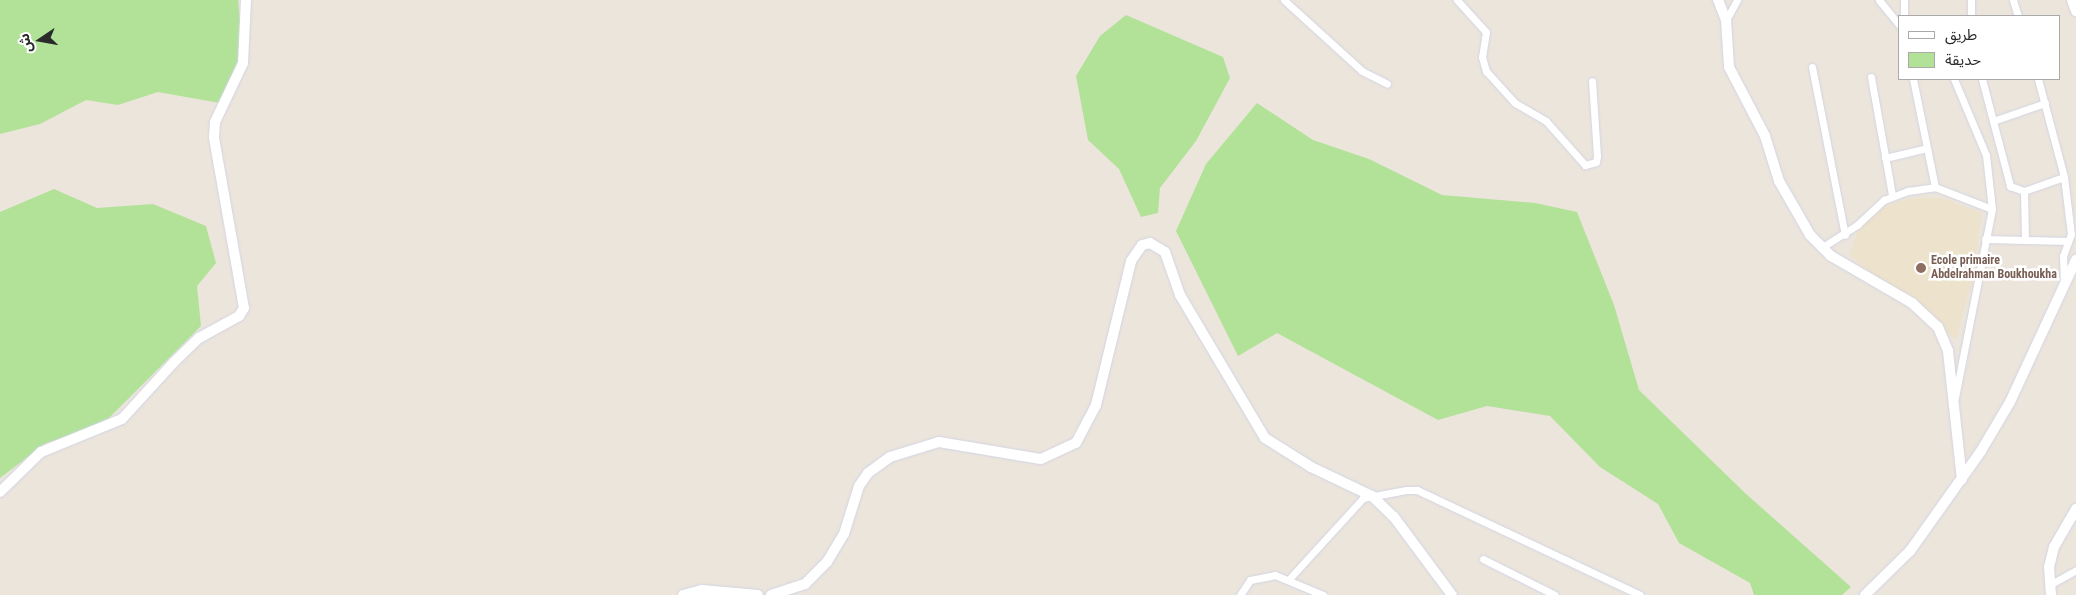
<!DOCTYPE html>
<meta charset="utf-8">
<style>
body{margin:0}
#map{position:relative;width:2076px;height:595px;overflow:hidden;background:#ece5dc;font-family:"Roboto Condensed","Noto Sans Arabic",sans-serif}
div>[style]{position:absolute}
.education>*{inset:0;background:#ede2cb}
.green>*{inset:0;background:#b1e298}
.roads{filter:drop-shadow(0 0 1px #d1d4e3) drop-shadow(0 0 1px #d1d4e3)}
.street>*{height:7px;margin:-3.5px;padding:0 3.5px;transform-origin:3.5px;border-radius:3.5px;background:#fff}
.secondary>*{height:10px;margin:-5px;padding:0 5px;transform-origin:5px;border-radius:5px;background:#fff}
.dots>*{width:14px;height:14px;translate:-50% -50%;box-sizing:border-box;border:2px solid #fff;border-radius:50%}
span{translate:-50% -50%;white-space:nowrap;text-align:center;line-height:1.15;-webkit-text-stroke:5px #fff;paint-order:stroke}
.education-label{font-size:12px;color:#785e54;font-weight:700}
.left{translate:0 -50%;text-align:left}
.legend{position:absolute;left:1898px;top:15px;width:162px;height:65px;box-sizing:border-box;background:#fff;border:1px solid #aaa;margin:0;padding:6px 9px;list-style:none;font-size:15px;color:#2a2a2a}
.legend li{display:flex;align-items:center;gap:10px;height:25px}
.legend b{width:25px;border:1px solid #aaa}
.north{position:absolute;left:15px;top:15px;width:50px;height:50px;-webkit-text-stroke:4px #fff;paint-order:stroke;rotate:258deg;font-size:14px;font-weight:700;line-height:20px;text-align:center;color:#2a2a2a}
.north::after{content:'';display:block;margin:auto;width:18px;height:22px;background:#2a2a2a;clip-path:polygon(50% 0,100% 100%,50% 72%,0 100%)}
</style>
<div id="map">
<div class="education">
<div style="clip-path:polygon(1911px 198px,1942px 198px,1982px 213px,1973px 279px,1956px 340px,1850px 256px,1858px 230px,1885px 206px)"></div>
</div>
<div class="green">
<div style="clip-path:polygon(0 0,238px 0,243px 52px,220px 103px,158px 92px,118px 105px,86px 100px,40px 124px,0 134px)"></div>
<div style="clip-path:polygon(1126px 15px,1223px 57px,1230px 78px,1196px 141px,1160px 188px,1158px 213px,1141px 217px,1119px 169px,1088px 140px,1076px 76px,1100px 36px)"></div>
<div style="clip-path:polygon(1257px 103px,1313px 140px,1369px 159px,1442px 195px,1535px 203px,1577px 212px,1614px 305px,1639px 390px,1745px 493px,1851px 587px,1842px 595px,1754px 595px,1750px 583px,1679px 543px,1658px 504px,1600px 467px,1550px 416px,1487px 406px,1438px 420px,1277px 333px,1238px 356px,1176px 231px,1206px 164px)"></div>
<div style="clip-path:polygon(54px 189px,97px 208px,153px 204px,206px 226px,216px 263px,197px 286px,201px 326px,100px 427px,46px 443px,0 478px,0 212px)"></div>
</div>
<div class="roads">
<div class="street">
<div style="left:1284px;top:0;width:105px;rotate:42.3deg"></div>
<div style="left:1362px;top:71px;width:28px;rotate:27deg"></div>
<div style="left:1457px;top:0;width:43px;rotate:47.8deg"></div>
<div style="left:1486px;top:32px;width:25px;rotate:99deg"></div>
<div style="left:1482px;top:57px;width:15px;rotate:74deg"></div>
<div style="left:1486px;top:71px;width:43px;rotate:47.8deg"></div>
<div style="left:1515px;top:103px;width:36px;rotate:30deg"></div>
<div style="left:1546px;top:121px;width:59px;rotate:48.4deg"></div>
<div style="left:1585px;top:165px;width:11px;rotate:-15deg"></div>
<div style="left:1596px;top:162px;width:6px;rotate:-81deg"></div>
<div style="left:1597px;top:156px;width:75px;rotate:-93.8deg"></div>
<div style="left:1879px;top:0;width:33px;rotate:51deg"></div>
<div style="left:2013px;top:0;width:17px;rotate:73deg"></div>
<div style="left:1904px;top:16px;width:16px;rotate:-90deg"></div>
<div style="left:1971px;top:16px;width:16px;rotate:-90deg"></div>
<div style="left:1726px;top:20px;width:23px;rotate:-61deg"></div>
<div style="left:1812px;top:67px;width:171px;rotate:78.9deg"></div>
<div style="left:1871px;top:77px;width:120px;rotate:79.9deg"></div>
<div style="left:1913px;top:79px;width:110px;rotate:78.5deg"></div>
<div style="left:1954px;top:79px;width:82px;rotate:67.2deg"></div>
<div style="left:1986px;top:155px;width:54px;rotate:83.7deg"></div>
<div style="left:1992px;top:209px;width:192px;rotate:101.1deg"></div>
<div style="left:1982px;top:79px;width:111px;rotate:75.3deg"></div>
<div style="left:2010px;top:186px;width:15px;rotate:20deg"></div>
<div style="left:2024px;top:191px;width:42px;rotate:-19.3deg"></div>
<div style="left:2038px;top:79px;width:101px;rotate:75.1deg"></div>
<div style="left:2064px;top:177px;width:57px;rotate:83deg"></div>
<div style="left:2071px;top:234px;width:23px;rotate:110deg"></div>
<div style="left:2063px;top:256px;width:24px;rotate:88deg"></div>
<div style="left:1993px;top:121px;width:55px;rotate:-19.1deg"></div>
<div style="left:1885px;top:158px;width:43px;rotate:-13.4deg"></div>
<div style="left:2024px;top:191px;width:49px;rotate:88.8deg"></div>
<div style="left:1985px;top:239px;width:83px;rotate:1.4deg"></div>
<div style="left:1821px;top:248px;width:43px;rotate:-32.6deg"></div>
<div style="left:1857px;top:225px;width:37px;rotate:-43deg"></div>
<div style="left:1884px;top:200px;width:26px;rotate:-21deg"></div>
<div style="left:1908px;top:191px;width:27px;rotate:-8deg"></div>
<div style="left:1935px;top:187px;width:61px;rotate:21.1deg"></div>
<div style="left:1483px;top:559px;width:80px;rotate:26.6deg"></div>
<div style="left:1290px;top:578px;width:108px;rotate:-47.6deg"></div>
<div style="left:1363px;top:498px;width:44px;rotate:-10.5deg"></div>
<div style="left:1406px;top:490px;width:11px"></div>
<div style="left:1417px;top:490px;width:246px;rotate:25.2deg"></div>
<div style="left:2051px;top:584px;width:29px;rotate:-29deg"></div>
<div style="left:1240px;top:595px;width:18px;rotate:-56deg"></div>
<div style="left:1250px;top:580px;width:25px;rotate:-11deg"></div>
<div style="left:1275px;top:575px;width:52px;rotate:22.6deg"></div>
</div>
<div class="secondary">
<div style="left:1718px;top:0;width:22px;rotate:68deg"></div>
<div style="left:1726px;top:20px;width:47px;rotate:86.3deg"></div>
<div style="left:1729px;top:67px;width:78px;rotate:62.4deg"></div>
<div style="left:1765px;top:136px;width:47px;rotate:72.7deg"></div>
<div style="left:1779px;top:181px;width:62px;rotate:60.1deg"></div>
<div style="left:1810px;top:235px;width:30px;rotate:45deg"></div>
<div style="left:1831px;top:256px;width:94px;rotate:30.1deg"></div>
<div style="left:1912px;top:303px;width:35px;rotate:43deg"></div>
<div style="left:1938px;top:327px;width:26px;rotate:67deg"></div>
<div style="left:1948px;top:351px;width:129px;rotate:83.8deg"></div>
<div style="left:2072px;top:0;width:12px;rotate:70deg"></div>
<div style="left:0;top:492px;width:57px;rotate:-44.3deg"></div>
<div style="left:41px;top:452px;width:87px;rotate:-22.2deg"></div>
<div style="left:122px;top:419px;width:77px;rotate:-47.6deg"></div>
<div style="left:174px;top:362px;width:35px;rotate:-44deg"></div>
<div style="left:199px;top:338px;width:46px;rotate:-28.8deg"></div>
<div style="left:239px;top:316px;width:9px;rotate:-58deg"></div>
<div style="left:244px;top:308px;width:174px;rotate:-100deg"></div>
<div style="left:214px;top:137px;width:15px;rotate:-86deg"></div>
<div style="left:215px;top:122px;width:65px;rotate:-64.6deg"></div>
<div style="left:243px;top:63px;width:63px;rotate:-87.3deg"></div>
<div style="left:683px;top:595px;width:20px;rotate:-15deg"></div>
<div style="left:702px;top:590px;width:56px;rotate:5.1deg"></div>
<div style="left:771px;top:595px;width:36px;rotate:-18deg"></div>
<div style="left:805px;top:584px;width:31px;rotate:-45deg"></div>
<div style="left:827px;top:562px;width:33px;rotate:-59deg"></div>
<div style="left:844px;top:534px;width:50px;rotate:-72.6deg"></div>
<div style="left:859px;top:486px;width:16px;rotate:-55deg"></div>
<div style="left:868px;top:473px;width:27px;rotate:-36deg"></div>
<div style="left:890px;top:457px;width:51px;rotate:-17deg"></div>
<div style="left:939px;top:442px;width:103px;rotate:9.5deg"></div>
<div style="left:1041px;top:459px;width:38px;rotate:-25deg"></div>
<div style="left:1076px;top:443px;width:43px;rotate:-62.2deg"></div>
<div style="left:1096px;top:405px;width:148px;rotate:-76.3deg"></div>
<div style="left:1131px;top:261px;width:19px;rotate:-55deg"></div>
<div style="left:1142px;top:245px;width:8px;rotate:-14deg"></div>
<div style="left:1150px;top:243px;width:17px;rotate:31deg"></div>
<div style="left:1165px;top:252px;width:46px;rotate:70.8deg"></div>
<div style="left:1180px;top:295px;width:166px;rotate:59.3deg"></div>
<div style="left:1265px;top:438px;width:54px;rotate:32.2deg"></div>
<div style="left:1311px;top:467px;width:68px;rotate:25.4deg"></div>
<div style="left:1372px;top:496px;width:30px;rotate:44deg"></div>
<div style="left:1394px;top:517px;width:97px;rotate:53.4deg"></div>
<div style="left:1865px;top:595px;width:63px;rotate:-44.4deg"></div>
<div style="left:1910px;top:551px;width:123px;rotate:-54.6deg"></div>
<div style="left:1981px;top:451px;width:57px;rotate:-59.4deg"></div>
<div style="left:2010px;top:402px;width:157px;rotate:-65.1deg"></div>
<div style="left:2051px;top:595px;width:28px;rotate:-94deg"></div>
<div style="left:2049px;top:567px;width:21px;rotate:-76deg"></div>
<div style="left:2054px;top:547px;width:44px;rotate:-59.9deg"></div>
</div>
</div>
<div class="dots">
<div style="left:1921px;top:268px;background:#8d6e63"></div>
</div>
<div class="education-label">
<span class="left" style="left:1931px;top:268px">Ecole primaire<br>Abdelrahman Boukhoukha</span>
</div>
<ul class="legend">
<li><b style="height:6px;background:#fff"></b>طريق</li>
<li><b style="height:14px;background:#b1e298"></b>حديقة</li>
</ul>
<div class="north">ش</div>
</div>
